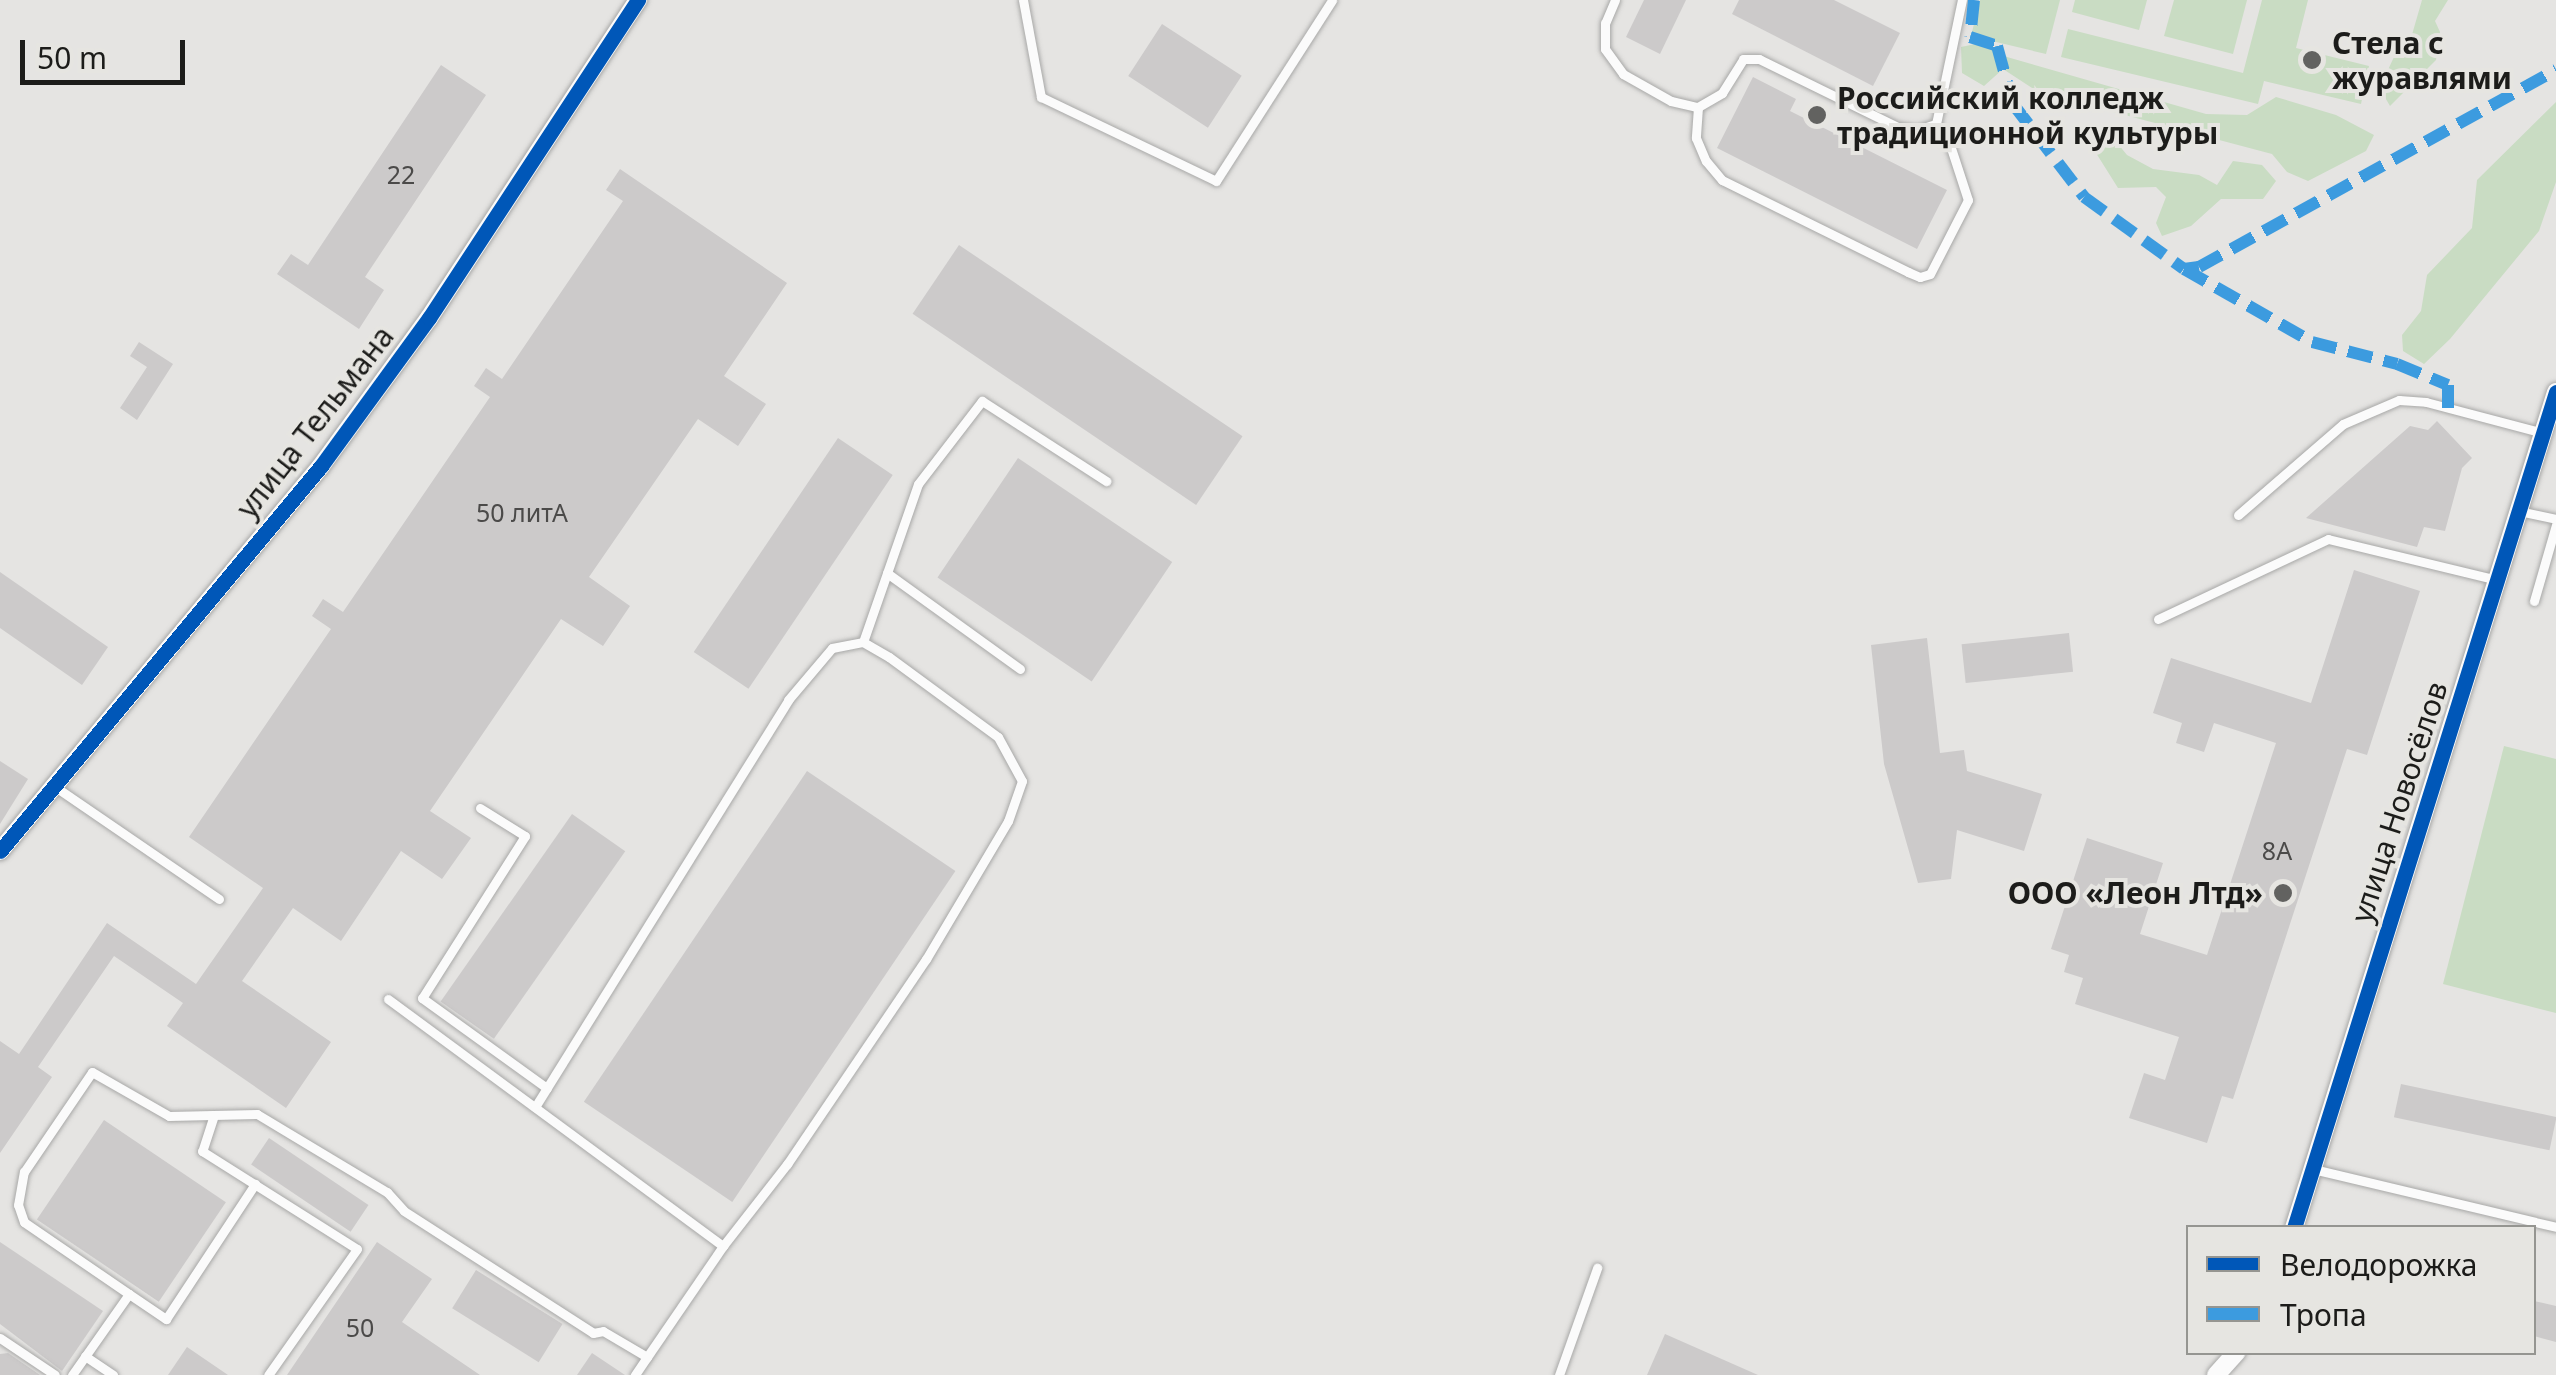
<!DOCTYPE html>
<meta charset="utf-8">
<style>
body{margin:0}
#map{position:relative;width:2556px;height:1375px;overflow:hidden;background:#e5e4e2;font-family:"Noto Sans",sans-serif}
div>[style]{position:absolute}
.green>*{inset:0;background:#c9dcc3}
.building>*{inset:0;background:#cccaca;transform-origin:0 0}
.roads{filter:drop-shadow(0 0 2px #a8a8a7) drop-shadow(0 0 2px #a8a8a7)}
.service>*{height:9px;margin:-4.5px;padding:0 4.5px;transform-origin:4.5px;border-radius:4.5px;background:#fbfbfb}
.minor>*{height:18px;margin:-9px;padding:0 9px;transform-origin:9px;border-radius:9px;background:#fbfbfb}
.quiet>*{height:12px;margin-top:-6px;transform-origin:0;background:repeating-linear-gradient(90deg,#3c9bdf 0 25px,transparent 0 37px)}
.cycleway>*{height:15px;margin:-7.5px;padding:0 7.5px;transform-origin:7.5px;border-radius:7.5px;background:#0057b8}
.dots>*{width:28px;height:28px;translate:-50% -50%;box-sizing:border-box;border:5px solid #e6e5e1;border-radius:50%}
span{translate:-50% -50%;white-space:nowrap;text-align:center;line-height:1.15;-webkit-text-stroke:8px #e6e5e1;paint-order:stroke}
.number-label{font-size:25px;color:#4b4a49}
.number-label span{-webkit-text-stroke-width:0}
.poi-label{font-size:30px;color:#1c1c1a;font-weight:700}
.left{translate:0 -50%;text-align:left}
.right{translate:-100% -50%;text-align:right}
.street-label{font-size:30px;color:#1c1c1a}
.legend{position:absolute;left:2186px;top:1225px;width:350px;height:130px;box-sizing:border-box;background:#e6e5e1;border:2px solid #959591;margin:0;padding:12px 18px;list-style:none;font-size:30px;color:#1c1c1a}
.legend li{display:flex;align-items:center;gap:20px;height:50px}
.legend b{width:50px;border:2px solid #959591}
.scale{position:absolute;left:20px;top:40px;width:165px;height:45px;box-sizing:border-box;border:5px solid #1c1c1a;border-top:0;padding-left:12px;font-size:30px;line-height:35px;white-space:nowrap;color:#1c1c1a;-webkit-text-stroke:8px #e6e5e1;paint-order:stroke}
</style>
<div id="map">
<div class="green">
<div style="clip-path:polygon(1980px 0,2060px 0,2046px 54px,1971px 36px)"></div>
<div style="clip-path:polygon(2075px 0,2147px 0,2139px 30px,2072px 12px)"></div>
<div style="clip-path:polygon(2174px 0,2247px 0,2233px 54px,2164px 36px)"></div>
<div style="clip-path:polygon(2262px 0,2308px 0,2296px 48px,2369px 66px,2361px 104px,2264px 81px,2258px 104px,2061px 57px,2068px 29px,2243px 73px)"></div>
<div style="clip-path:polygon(2422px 0,2448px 0,2435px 21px,2440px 32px,2436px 60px,2390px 106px,2383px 94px,2386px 74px,2394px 57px,2409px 45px)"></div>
<div style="clip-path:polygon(1980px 43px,2007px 57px,2206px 114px,2247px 115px,2276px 97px,2336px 115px,2374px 135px,2366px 151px,2308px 181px,2287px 172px,2272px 154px,2038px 92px,2003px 69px,1984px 86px,1962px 73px,1961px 47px)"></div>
<div style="clip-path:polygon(2556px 102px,2556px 182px,2539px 231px,2450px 339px,2424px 364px,2403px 351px,2402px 335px,2421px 311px,2427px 275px,2472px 228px,2477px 180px)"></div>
<div style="clip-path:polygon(2105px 128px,2127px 155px,2153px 169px,2199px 175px,2217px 185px,2233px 161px,2262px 165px,2276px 181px,2263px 199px,2221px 199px,2191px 226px,2162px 236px,2156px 223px,2166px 197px,2156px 187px,2118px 188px,2096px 153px)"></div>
<div style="clip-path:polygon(2504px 746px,2556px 759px,2556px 1013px,2443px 984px)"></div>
</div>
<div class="building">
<div style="clip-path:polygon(1644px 0,1686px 0,1660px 54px,1626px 37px)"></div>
<div style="clip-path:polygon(1739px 0,1834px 0,1900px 33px,1873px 86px,1732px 14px)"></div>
<div style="left:1162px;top:24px;width:95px;height:62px;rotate:33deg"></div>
<div style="clip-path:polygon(441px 65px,486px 95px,365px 277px,384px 290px,359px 329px,277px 274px,291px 254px,308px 265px)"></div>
<div style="clip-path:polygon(1753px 77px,1796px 99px,1790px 111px,1947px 190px,1917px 249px,1717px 148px)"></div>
<div style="clip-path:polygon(620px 169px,787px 283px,724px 376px,766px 404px,738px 446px,698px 419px,589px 577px,630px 606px,603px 646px,561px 619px,430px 811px,471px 838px,442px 879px,401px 851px,341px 941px,293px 908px,242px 981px,331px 1042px,286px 1108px,167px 1026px,183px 1003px,114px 956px,38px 1067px,52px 1077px,0 1153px,0 1041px,19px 1054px,107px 923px,196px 984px,263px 888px,189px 837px,331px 629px,312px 616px,323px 599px,343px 612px,490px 397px,474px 386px,486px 368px,502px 379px,623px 201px,606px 190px)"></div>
<div style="left:959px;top:245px;width:342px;height:83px;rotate:34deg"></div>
<div style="clip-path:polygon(139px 342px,173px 364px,137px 420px,120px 408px,147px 367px,130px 356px)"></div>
<div style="clip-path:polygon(2437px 421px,2472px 458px,2462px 468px,2445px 531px,2424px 527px,2417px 547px,2306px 518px,2410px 426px,2428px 430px)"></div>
<div style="left:838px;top:438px;width:66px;height:258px;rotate:34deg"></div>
<div style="left:1018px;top:458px;width:186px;height:144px;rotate:34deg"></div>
<div style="clip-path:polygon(2354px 570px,2420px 591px,2367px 755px,2347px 749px,2233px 1099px,2222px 1096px,2207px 1143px,2129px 1118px,2144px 1073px,2165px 1080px,2179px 1037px,2075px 1004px,2083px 978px,2064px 972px,2069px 955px,2051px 949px,2087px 838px,2163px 863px,2140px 934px,2207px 955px,2276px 743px,2214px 723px,2204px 752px,2176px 743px,2182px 723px,2153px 713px,2171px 658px,2311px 703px)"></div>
<div style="clip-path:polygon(0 572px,108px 647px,82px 685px,0 628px)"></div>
<div style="left:2069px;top:633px;width:39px;height:108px;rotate:84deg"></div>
<div style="clip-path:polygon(1927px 638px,1940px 753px,1964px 750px,1967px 771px,2042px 794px,2024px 851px,1957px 830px,1951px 879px,1918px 883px,1884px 764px,1871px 645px)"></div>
<div style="clip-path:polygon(0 761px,28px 779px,0 824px)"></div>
<div style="left:807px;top:771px;width:179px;height:399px;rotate:34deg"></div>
<div style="left:572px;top:814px;width:65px;height:229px;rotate:35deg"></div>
<div style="left:2401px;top:1084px;width:159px;height:34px;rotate:12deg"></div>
<div style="left:104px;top:1120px;width:147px;height:120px;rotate:34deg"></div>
<div style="left:269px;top:1138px;width:120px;height:32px;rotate:34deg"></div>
<div style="clip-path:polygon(0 1242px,103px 1311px,62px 1371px,0 1324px)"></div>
<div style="clip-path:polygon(377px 1242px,432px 1279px,402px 1322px,480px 1375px,287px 1375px)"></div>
<div style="left:476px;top:1270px;width:102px;height:45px;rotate:32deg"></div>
<div style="clip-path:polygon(2534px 1301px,2556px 1306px,2556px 1342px,2534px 1336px)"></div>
<div style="clip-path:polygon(1665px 1334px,1758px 1375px,1647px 1375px)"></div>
<div style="clip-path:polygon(187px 1347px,228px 1375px,168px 1375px)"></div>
<div style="clip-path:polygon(8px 1353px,40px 1375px,0 1375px,0 1354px)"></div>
<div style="clip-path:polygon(592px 1353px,625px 1375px,577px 1375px)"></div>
</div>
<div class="roads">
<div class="service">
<div style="left:1023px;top:0;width:99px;rotate:79.5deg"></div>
<div style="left:1041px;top:97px;width:194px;rotate:25.6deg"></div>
<div style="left:1216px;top:181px;width:215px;rotate:-57.3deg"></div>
<div style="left:1615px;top:0;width:25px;rotate:113deg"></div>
<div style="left:1605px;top:23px;width:26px;rotate:90deg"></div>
<div style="left:1605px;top:49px;width:31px;rotate:54deg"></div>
<div style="left:1623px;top:74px;width:55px;rotate:29.4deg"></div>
<div style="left:1671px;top:101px;width:28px;rotate:13deg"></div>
<div style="left:1698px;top:107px;width:28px;rotate:-30deg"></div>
<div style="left:1722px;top:93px;width:40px;rotate:-58deg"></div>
<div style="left:1743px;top:59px;width:16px"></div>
<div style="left:1759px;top:59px;width:155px;rotate:26.1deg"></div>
<div style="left:1898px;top:127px;width:19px;rotate:9deg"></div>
<div style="left:1917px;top:130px;width:20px;rotate:-18deg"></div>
<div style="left:1698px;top:107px;width:31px;rotate:94deg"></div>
<div style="left:1696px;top:138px;width:25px;rotate:67deg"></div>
<div style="left:1706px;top:161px;width:25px;rotate:50deg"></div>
<div style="left:1722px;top:180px;width:208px;rotate:26.3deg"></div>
<div style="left:1908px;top:272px;width:13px;rotate:23deg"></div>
<div style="left:1920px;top:277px;width:10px;rotate:-17deg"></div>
<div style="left:1930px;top:274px;width:83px;rotate:-62.8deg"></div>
<div style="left:1968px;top:200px;width:55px;rotate:-108.1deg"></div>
<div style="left:1951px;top:148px;width:28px;rotate:-122deg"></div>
<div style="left:1936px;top:124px;width:127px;rotate:-78.2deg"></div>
<div style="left:2519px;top:511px;width:38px;rotate:12deg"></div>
<div style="left:2238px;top:515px;width:139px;rotate:-40.9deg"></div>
<div style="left:2343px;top:424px;width:61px;rotate:-23.2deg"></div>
<div style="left:2399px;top:400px;width:27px;rotate:4deg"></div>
<div style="left:2426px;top:402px;width:121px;rotate:14.8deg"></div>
<div style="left:887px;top:573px;width:164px;rotate:35.8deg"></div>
<div style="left:2534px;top:601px;width:79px;rotate:-73.9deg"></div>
<div style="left:2158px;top:619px;width:188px;rotate:-25.2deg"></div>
<div style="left:2328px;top:539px;width:175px;rotate:13.6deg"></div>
<div style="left:863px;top:642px;width:167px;rotate:-70.8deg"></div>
<div style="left:918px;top:484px;width:105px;rotate:-52.4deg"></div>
<div style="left:982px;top:401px;width:148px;rotate:32.8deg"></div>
<div style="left:54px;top:786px;width:200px;rotate:34.4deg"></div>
<div style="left:480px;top:808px;width:53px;rotate:31.9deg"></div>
<div style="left:525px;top:836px;width:192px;rotate:122.4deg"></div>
<div style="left:422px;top:998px;width:154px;rotate:35.8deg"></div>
<div style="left:388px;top:999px;width:416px;rotate:36.4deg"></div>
<div style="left:723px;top:1246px;width:135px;rotate:124.4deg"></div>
<div style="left:535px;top:1107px;width:479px;rotate:-58.1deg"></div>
<div style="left:788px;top:700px;width:68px;rotate:-49.8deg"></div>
<div style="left:832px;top:648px;width:32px;rotate:-11deg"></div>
<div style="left:863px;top:642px;width:30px;rotate:30deg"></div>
<div style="left:889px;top:657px;width:135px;rotate:36.3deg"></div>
<div style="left:998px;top:737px;width:50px;rotate:61.4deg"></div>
<div style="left:1022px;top:781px;width:42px;rotate:109.3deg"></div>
<div style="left:1008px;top:821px;width:161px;rotate:120.7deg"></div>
<div style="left:926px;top:959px;width:248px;rotate:124.1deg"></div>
<div style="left:787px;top:1164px;width:104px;rotate:128deg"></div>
<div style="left:214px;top:1115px;width:38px;rotate:108deg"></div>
<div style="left:202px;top:1151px;width:183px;rotate:32.3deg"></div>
<div style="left:357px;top:1249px;width:154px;rotate:125.2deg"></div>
<div style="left:2313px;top:1169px;width:250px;rotate:13.4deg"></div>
<div style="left:129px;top:1294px;width:45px;rotate:34deg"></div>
<div style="left:166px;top:1319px;width:162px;rotate:-56.6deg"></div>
<div style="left:0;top:1338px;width:66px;rotate:33.9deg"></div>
<div style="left:85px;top:1356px;width:34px;rotate:34deg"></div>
<div style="left:72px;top:1375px;width:99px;rotate:-54.9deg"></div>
<div style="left:129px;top:1294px;width:127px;rotate:-145.6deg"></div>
<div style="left:24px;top:1222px;width:18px;rotate:-109deg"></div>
<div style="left:18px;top:1205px;width:34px;rotate:-80deg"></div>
<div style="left:24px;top:1172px;width:121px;rotate:-55.8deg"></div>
<div style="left:92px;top:1072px;width:89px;rotate:29.7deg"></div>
<div style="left:169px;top:1116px;width:88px;rotate:-1.3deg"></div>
<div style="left:257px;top:1114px;width:152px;rotate:31deg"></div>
<div style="left:387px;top:1192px;width:25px;rotate:48deg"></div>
<div style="left:404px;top:1211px;width:225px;rotate:32.8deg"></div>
<div style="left:593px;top:1333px;width:10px;rotate:-11deg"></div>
<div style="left:603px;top:1331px;width:51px;rotate:30.6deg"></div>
<div style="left:647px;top:1357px;width:22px;rotate:124deg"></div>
<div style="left:1559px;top:1375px;width:114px;rotate:-70.4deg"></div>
</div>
<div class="minor">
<div style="left:0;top:851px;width:501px;rotate:-50.18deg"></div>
<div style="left:321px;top:466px;width:183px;rotate:-53.9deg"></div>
<div style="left:429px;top:318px;width:381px;rotate:-56.7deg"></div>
<div style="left:2294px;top:1228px;width:876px;rotate:-72.6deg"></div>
<div style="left:2216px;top:1375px;width:31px;rotate:-48deg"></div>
</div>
</div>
<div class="quiet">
<div style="left:1974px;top:0;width:37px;rotate:96deg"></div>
<div style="left:1970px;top:37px;width:28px;rotate:18deg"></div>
<div style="left:1997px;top:46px;width:60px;rotate:74.6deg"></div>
<div style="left:2013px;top:104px;width:117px;rotate:52.6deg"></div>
<div style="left:2084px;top:197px;width:123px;rotate:35.8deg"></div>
<div style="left:2184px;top:269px;width:147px;rotate:29.7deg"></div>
<div style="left:2312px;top:342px;width:88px;rotate:14.5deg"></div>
<div style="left:2397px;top:364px;width:55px;rotate:22.4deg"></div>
<div style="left:2448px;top:385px;width:23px;rotate:90deg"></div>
<div style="left:2184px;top:269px;width:15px;rotate:-8deg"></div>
<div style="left:2199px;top:267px;width:408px;rotate:-28.9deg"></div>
</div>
<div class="cycleway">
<div style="left:0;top:851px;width:501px;rotate:-50.18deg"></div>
<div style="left:321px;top:466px;width:183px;rotate:-53.9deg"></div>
<div style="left:429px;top:318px;width:381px;rotate:-56.7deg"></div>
<div style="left:2294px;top:1228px;width:876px;rotate:-72.6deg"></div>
</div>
<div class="dots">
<div style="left:2312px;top:60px;background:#626260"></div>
<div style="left:1817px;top:115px;background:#626260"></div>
<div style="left:2283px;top:893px;background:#626260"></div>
</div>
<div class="number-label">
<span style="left:401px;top:174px">22</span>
<span style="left:522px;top:512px">50 литА</span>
<span style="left:2277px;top:850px">8А</span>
<span style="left:360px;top:1327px">50</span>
</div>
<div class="poi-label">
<span class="left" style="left:2332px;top:60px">Стела с<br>журавлями</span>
<span class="left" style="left:1837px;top:115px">Российский колледж<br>традиционной культуры</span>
<span class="right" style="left:2263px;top:893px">ООО «Леон Лтд»</span>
</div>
<div class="street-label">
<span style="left:315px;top:422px;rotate:-52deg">улица Тельмана</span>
<span style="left:2399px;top:802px;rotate:-72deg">улица Новосёлов</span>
</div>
<ul class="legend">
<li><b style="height:12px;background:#0057b8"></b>Велодорожка</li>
<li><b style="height:12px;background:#3c9bdf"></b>Тропа</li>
</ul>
<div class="scale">50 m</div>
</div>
